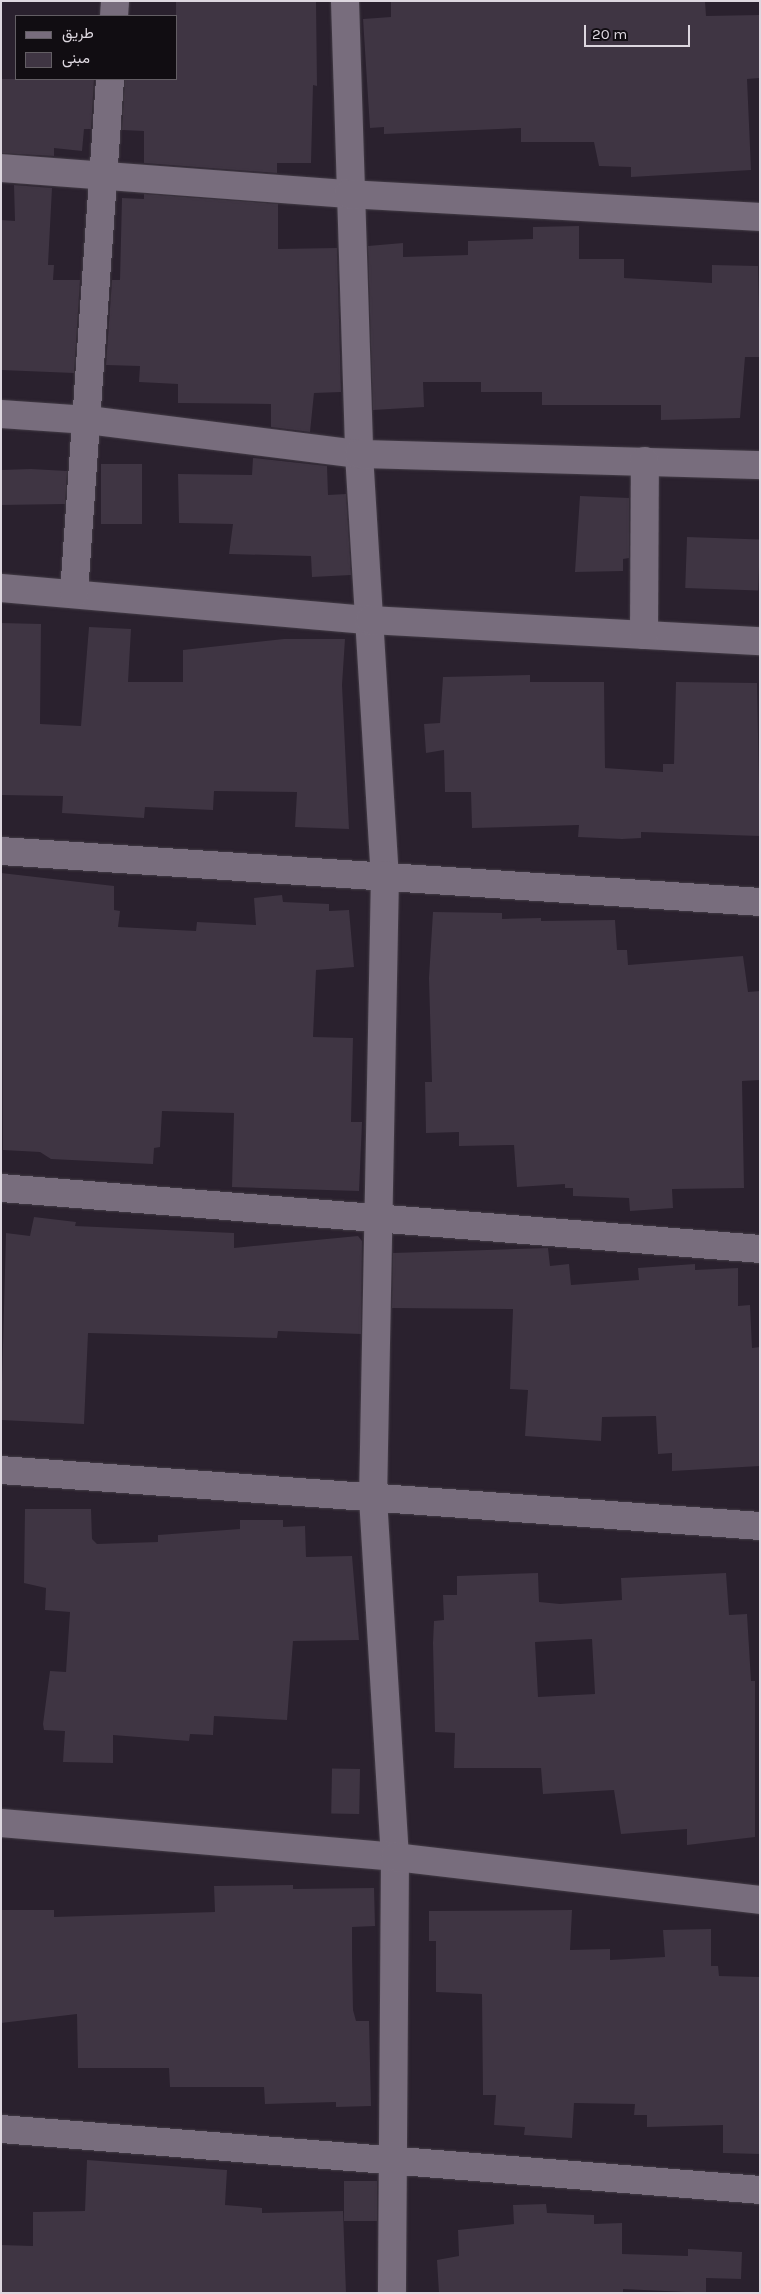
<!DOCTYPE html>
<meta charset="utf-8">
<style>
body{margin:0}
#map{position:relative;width:761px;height:2294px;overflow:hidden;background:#2a212e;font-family:Karla,Vazirmatn,sans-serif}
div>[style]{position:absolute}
.building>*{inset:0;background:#3f3543;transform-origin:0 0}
.roads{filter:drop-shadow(0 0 1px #433c46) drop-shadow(0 0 1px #433c46)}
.minor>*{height:28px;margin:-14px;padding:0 14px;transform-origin:14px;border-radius:14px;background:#786d7d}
span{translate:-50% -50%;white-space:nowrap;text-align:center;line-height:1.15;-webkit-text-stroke:4px #110d12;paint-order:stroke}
.frame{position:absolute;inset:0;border:2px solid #ddd7df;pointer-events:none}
.legend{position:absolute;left:15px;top:15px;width:162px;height:65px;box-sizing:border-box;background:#110d12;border:1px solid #635e64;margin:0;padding:6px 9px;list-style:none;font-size:15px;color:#ddd7df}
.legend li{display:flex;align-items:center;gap:10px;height:25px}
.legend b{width:25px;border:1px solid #635e64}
.scale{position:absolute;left:584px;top:25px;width:106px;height:22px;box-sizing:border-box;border:2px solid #ddd7df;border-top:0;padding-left:6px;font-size:15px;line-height:18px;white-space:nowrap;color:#ddd7df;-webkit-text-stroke:4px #110d12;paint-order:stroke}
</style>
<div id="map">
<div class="building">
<div style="clip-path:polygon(176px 1px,316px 1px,317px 86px,313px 85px,311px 163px,277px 163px,277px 173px,144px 163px,144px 131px,122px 130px,125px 79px,176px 79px)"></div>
<div style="clip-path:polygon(391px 1px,705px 1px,706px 16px,760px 15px,760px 78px,747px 79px,751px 170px,631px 177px,631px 167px,599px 166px,594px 142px,521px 142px,521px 128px,384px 134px,384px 127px,370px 128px,363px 19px,391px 17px)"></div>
<div style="clip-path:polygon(1px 79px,94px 79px,91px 129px,84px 129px,82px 151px,54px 148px,54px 156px,1px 153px)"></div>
<div style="clip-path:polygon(14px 185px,52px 188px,48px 265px,54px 265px,53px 280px,80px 280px,74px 373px,1px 370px,1px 220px,15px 221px)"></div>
<div style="clip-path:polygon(144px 194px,278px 204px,278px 249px,337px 248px,341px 392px,314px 393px,310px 432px,271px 427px,271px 404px,178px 403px,178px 384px,139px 382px,140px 366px,106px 365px,112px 280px,120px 280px,122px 198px,144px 199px)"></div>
<div style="clip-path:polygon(579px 226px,579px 259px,624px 259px,624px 278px,712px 283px,712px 265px,758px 266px,760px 357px,745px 357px,740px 418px,661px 420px,661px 405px,542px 405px,542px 392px,481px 392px,481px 382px,423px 382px,424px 407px,373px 410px,368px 246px,403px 243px,403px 257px,468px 255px,468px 241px,533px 239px,533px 227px)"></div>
<div style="clip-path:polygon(253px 458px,327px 466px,328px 495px,346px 494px,351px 575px,312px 577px,311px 556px,229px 554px,233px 524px,179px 523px,178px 474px,252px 475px)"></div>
<div style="left:101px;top:464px;width:41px;height:60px"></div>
<div style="clip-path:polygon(31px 469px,67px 471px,65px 504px,1px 505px,1px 470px)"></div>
<div style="clip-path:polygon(580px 496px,629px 498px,629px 558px,623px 559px,623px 571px,575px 572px)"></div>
<div style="left:687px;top:537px;width:73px;height:51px;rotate:2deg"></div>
<div style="clip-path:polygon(1px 623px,41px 624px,40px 724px,81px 726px,89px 627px,131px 629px,128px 682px,183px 682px,183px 650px,284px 639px,345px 639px,342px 685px,349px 829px,295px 827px,297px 792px,214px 791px,213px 810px,145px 807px,144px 818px,62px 813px,63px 796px,1px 795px)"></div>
<div style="clip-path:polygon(530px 675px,530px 682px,604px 682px,605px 768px,663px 772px,663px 764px,674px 764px,676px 682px,757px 683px,760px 836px,641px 832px,641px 838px,622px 839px,578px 837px,579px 825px,472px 828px,471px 792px,445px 792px,444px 750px,426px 753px,424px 724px,440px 723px,443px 677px)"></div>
<div style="clip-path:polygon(1px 873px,114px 886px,114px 910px,120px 911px,118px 927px,196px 931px,197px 922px,256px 925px,254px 898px,282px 895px,283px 902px,329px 904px,329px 911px,349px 910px,354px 967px,316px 970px,313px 1037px,353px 1038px,351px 1122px,362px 1122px,359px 1191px,232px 1187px,234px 1113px,162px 1111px,160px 1147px,154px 1148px,153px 1164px,51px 1159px,40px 1152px,3px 1150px)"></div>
<div style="clip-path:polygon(433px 912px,502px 913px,502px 919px,541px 918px,541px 921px,615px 920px,617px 950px,627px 950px,628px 965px,743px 956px,748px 992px,760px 991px,760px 1080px,742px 1081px,744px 1188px,672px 1189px,673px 1208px,630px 1211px,629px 1198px,573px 1196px,573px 1188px,565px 1188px,565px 1184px,517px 1187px,514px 1145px,459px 1146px,459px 1132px,426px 1133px,425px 1082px,432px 1082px,429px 978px)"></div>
<div style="clip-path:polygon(34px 1217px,76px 1222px,75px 1226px,234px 1233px,234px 1248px,358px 1236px,362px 1241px,361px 1334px,278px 1331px,277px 1338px,88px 1333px,84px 1424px,1px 1420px,6px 1233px,30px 1236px)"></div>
<div style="clip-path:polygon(548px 1248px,550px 1266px,569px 1264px,571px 1285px,639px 1280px,638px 1268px,695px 1264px,695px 1270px,738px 1268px,738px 1306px,750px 1305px,752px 1348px,760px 1347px,760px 1466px,672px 1471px,672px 1453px,658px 1454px,656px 1416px,602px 1417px,601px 1441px,525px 1436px,528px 1390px,510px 1389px,513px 1309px,392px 1308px,393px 1253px)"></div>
<div style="clip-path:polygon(25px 1509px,91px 1509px,92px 1539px,97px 1544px,158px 1542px,158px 1535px,240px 1529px,240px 1520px,283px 1520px,283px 1527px,305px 1526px,306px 1557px,352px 1556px,359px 1640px,293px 1641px,287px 1720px,214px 1716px,213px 1735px,190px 1734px,189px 1741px,113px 1735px,113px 1763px,63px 1762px,65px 1731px,44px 1730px,43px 1724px,50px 1671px,66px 1672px,70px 1612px,45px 1610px,46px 1588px,24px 1583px)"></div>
<div style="clip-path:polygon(evenodd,538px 1573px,539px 1602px,560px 1604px,622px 1600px,621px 1578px,726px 1573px,729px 1615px,747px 1614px,751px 1681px,755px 1681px,755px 1837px,687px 1845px,687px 1829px,621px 1834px,614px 1790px,543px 1794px,541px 1768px,454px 1768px,455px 1733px,435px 1732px,433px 1643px,434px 1621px,444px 1620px,443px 1595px,457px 1595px,457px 1576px,538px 1573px,592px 1639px,595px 1694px,538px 1697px,535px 1642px,592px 1639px)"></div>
<div style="left:360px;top:1769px;width:45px;height:28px;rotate:91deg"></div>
<div style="clip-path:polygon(293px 1885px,293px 1889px,374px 1888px,375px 1926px,352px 1927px,352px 1954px,353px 2010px,356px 2021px,369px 2021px,371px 2106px,336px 2107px,336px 2102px,265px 2104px,264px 2087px,170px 2087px,169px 2068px,78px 2068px,77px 2014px,1px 2023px,1px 1910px,54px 1910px,54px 1917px,215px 1912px,214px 1886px)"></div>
<div style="clip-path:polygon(572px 1910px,570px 1950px,610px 1949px,610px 1960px,665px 1957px,663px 1930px,711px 1929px,711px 1966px,718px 1966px,719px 1976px,760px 1977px,760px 2154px,723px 2153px,723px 2125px,647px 2127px,647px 2115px,634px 2115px,635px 2104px,574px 2103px,572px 2138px,524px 2135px,525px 2127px,494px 2125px,496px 2095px,483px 2095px,482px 1994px,436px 1992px,436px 1941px,429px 1941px,429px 1911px)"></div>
<div style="clip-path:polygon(87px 2160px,227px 2170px,225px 2205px,262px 2208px,262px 2213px,343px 2211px,346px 2293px,1px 2293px,1px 2245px,33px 2246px,33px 2212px,85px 2211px)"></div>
<div style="left:377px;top:2181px;width:40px;height:33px;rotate:90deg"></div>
<div style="clip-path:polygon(546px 2204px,547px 2213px,594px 2215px,594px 2224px,622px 2223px,622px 2254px,688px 2256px,688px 2249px,742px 2252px,741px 2279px,706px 2278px,706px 2293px,623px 2289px,623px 2293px,439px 2293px,437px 2260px,459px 2256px,458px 2230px,514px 2224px,513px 2205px)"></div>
</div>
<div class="roads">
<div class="minor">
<div style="left:345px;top:1px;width:453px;rotate:88.2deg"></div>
<div style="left:359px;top:454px;width:422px;rotate:86.5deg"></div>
<div style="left:385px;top:875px;width:623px;rotate:91.1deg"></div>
<div style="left:373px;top:1498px;width:360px;rotate:86.5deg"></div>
<div style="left:395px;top:1857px;width:436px;rotate:90.4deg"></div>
<div style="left:114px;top:16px;width:15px;rotate:-86deg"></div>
<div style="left:1px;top:168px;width:348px;rotate:4.3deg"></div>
<div style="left:348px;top:194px;width:413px;rotate:3.2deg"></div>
<div style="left:1px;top:414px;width:87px;rotate:3.9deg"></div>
<div style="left:88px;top:420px;width:273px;rotate:7.2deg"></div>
<div style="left:359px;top:454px;width:401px;rotate:1.6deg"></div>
<div style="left:1px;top:588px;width:370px;rotate:5deg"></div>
<div style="left:370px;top:620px;width:391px;rotate:3.1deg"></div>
<div style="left:74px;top:593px;width:515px;rotate:-85.99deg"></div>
<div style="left:644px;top:635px;width:174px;rotate:-89.7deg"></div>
<div style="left:1px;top:851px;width:761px;rotate:3.84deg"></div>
<div style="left:1px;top:1188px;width:761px;rotate:4.59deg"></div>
<div style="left:1px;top:1470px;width:761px;rotate:4.22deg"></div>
<div style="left:1px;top:1823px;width:395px;rotate:4.9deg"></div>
<div style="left:395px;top:1857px;width:368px;rotate:6.7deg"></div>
<div style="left:1px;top:2129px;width:761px;rotate:4.59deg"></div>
</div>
</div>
<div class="frame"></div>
<ul class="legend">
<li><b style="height:6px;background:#786d7d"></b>طريق</li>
<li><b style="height:14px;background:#3f3543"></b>مبنى</li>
</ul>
<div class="scale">20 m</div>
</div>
